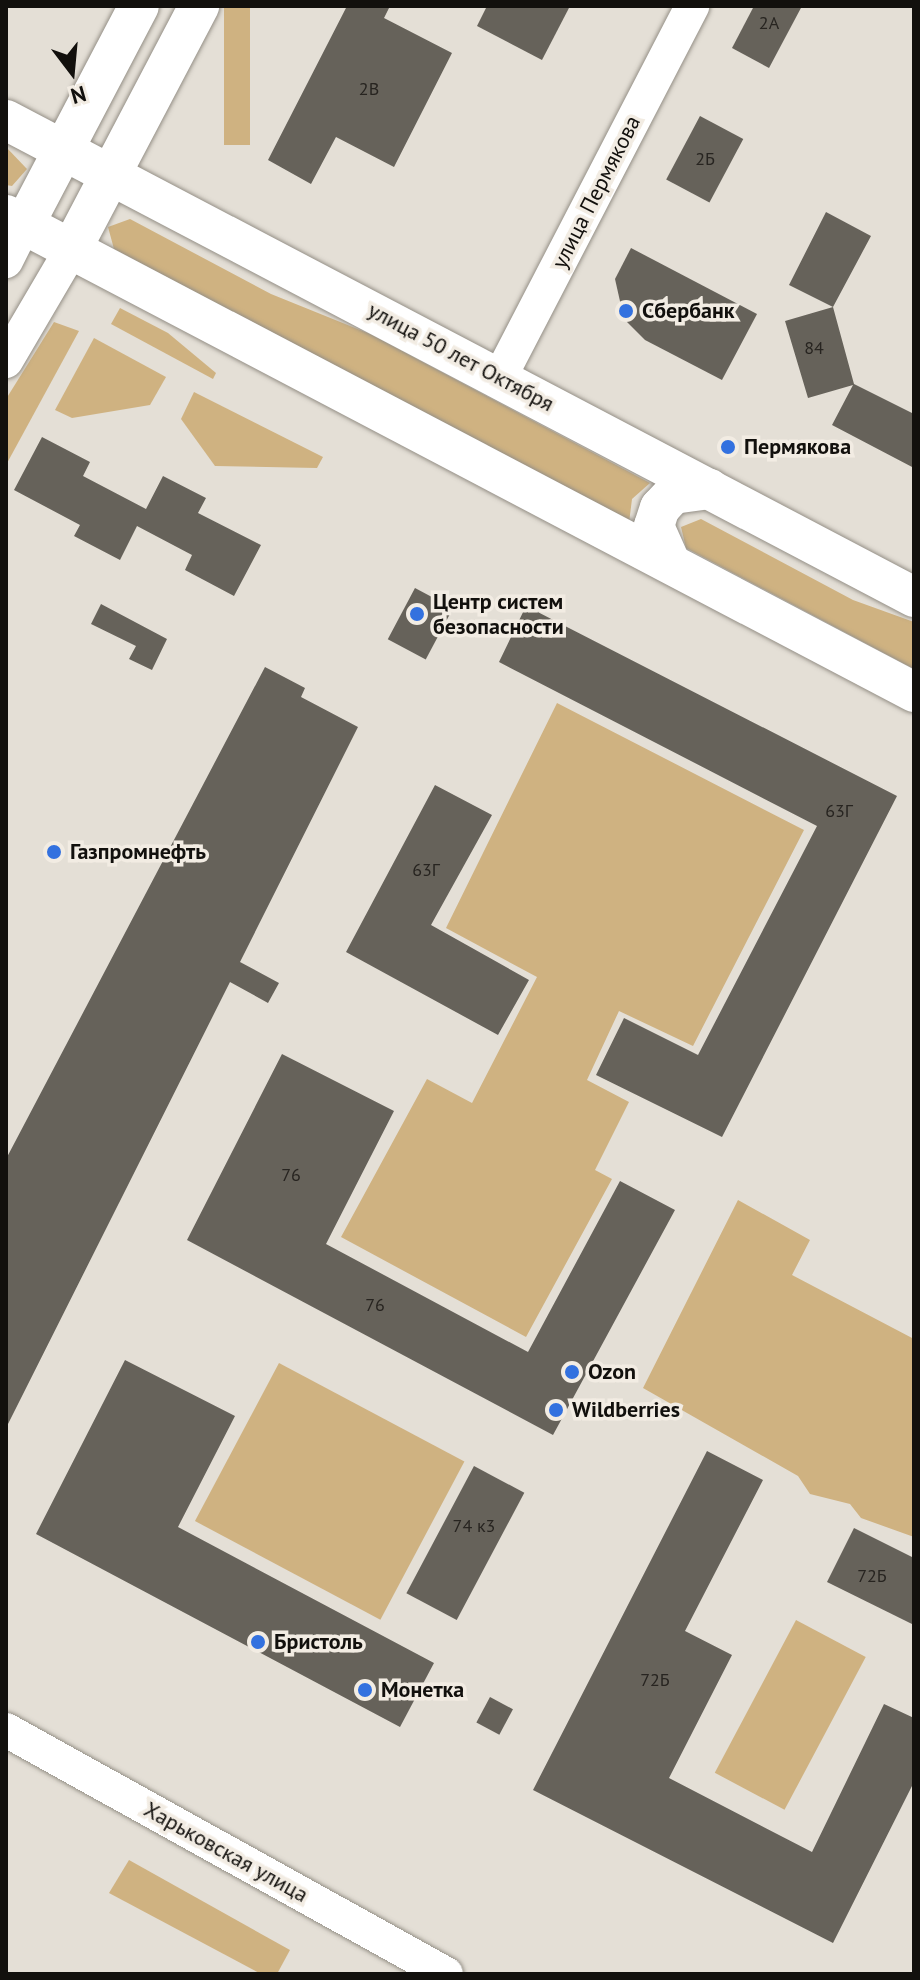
<!DOCTYPE html>
<meta charset="utf-8">
<style>
body{margin:0}
#map{position:relative;width:920px;height:1980px;overflow:hidden;background:#e4dfd6;font-family:"PT Sans",sans-serif}
div>[style]{position:absolute}
.green>*{inset:0;background:#cfb281;transform-origin:0 0}
.building>*{inset:0;background:#66625a;transform-origin:0 0}
.roads{filter:drop-shadow(0 0 2px #948f86) drop-shadow(0 0 2px #948f86)}
.tertiary>*{height:34px;margin:-17px;padding:0 17px;transform-origin:17px;border-radius:17px;background:#fff}
.secondary>*{height:40px;margin:-20px;padding:0 20px;transform-origin:20px;border-radius:20px;background:#fff}
.dots>*{width:22px;height:22px;translate:-50% -50%;box-sizing:border-box;border:4px solid #f2ece3;border-radius:50%}
span{translate:-50% -50%;white-space:nowrap;text-align:center;line-height:1.15;-webkit-text-stroke:7px #f2ece3;paint-order:stroke}
.number-label{font-size:18px;color:#272420}
.number-label span{-webkit-text-stroke-width:0}
.street-label{font-size:22px;color:#12100d}
.poi-label{font-size:22px;color:#12100d;font-weight:700}
.left{translate:0 -50%;text-align:left}
.frame{position:absolute;inset:0;border:8px solid #12100d;pointer-events:none}
.north{position:absolute;left:32px;top:32px;width:80px;height:80px;-webkit-text-stroke:6px #f2ece3;paint-order:stroke;rotate:164deg;font-size:22px;font-weight:700;line-height:32px;text-align:center;color:#12100d}
.north::after{content:'';display:block;margin:auto;width:28px;height:36px;background:#12100d;clip-path:polygon(50% 0,100% 100%,50% 72%,0 100%)}
</style>
<div id="map">
<div class="green">
<div style="left:224px;top:6px;width:26px;height:139px"></div>
<div style="clip-path:polygon(6px 147px,27px 169px,12px 186px,6px 185px)"></div>
<div style="clip-path:polygon(130px 219px,271px 294px,370px 334px,650px 483px,632px 499px,629px 523px,114px 249px,108px 227px)"></div>
<div style="clip-path:polygon(120px 308px,168px 333px,216px 373px,213px 379px,111px 324px)"></div>
<div style="clip-path:polygon(54px 322px,79px 331px,6px 465px,6px 399px)"></div>
<div style="clip-path:polygon(94px 338px,166px 377px,150px 405px,72px 418px,55px 410px)"></div>
<div style="clip-path:polygon(194px 392px,323px 457px,317px 468px,215px 466px,181px 419px)"></div>
<div style="clip-path:polygon(701px 519px,853px 600px,914px 622px,914px 669px,686px 548px,681px 527px)"></div>
<div style="clip-path:polygon(557px 703px,804px 830px,693px 1046px,619px 1011px,587px 1080px,629px 1102px,595px 1170px,612px 1179px,526px 1337px,341px 1237px,427px 1079px,472px 1103px,537px 977px,446px 928px)"></div>
<div style="clip-path:polygon(738px 1200px,810px 1240px,792px 1275px,914px 1339px,914px 1537px,861px 1518px,850px 1504px,810px 1494px,798px 1476px,643px 1388px)"></div>
<div style="left:279px;top:1363px;width:210px;height:179px;rotate:28deg"></div>
<div style="left:796px;top:1620px;width:79px;height:173px;rotate:28deg"></div>
<div style="clip-path:polygon(129px 1860px,290px 1950px,277px 1974px,261px 1974px,109px 1893px)"></div>
</div>
<div class="building">
<div style="clip-path:polygon(347px 6px,390px 6px,384px 18px,452px 53px,394px 167px,336px 137px,311px 184px,268px 160px)"></div>
<div style="clip-path:polygon(487px 6px,570px 6px,542px 60px,477px 26px)"></div>
<div style="clip-path:polygon(754px 6px,802px 6px,769px 68px,732px 48px)"></div>
<div style="left:700px;top:116px;width:49px;height:72px;rotate:28deg"></div>
<div style="clip-path:polygon(826px 212px,871px 236px,833px 307px,854px 384px,914px 414px,914px 468px,832px 425px,853px 385px,808px 398px,785px 321px,833px 307px,789px 285px)"></div>
<div style="clip-path:polygon(631px 248px,757px 314px,722px 380px,645px 340px,624px 319px,615px 279px)"></div>
<div style="clip-path:polygon(42px 437px,90px 462px,83px 476px,146px 509px,163px 476px,206px 498px,198px 513px,261px 545px,234px 596px,185px 570px,192px 555px,137px 526px,120px 560px,74px 536px,80px 525px,14px 490px)"></div>
<div style="left:415px;top:588px;width:43px;height:58px;rotate:28deg"></div>
<div style="clip-path:polygon(101px 604px,167px 639px,152px 670px,129px 659px,136px 646px,91px 624px)"></div>
<div style="clip-path:polygon(526px 606px,897px 796px,722px 1137px,596px 1075px,624px 1018px,698px 1055px,817px 826px,499px 662px)"></div>
<div style="clip-path:polygon(265px 667px,305px 688px,301px 697px,358px 727px,240px 962px,279px 983px,268px 1003px,230px 982px,6px 1428px,6px 1159px)"></div>
<div style="clip-path:polygon(435px 785px,492px 815px,431px 925px,529px 980px,498px 1035px,346px 952px)"></div>
<div style="clip-path:polygon(282px 1054px,394px 1111px,326px 1244px,528px 1352px,620px 1181px,675px 1210px,553px 1435px,187px 1240px)"></div>
<div style="clip-path:polygon(125px 1360px,235px 1416px,178px 1527px,434px 1663px,400px 1727px,36px 1534px)"></div>
<div style="clip-path:polygon(707px 1451px,763px 1480px,685px 1631px,732px 1655px,669px 1778px,812px 1852px,884px 1704px,914px 1718px,914px 1782px,833px 1943px,533px 1790px)"></div>
<div style="left:474px;top:1466px;width:57px;height:144px;rotate:28deg"></div>
<div style="clip-path:polygon(854px 1528px,914px 1558px,914px 1625px,827px 1582px)"></div>
<div style="left:490px;top:1697px;width:26px;height:29px;rotate:28deg"></div>
</div>
<div class="roads">
<div class="tertiary">
<div style="left:6px;top:261px;width:40px;rotate:-63.4deg"></div>
<div style="left:6px;top:361px;width:129px;rotate:-59.6deg"></div>
<div style="left:500px;top:377px;width:418px;rotate:-62.6deg"></div>
<div style="left:6px;top:1730px;width:503px;rotate:29.01deg"></div>
</div>
<div class="secondary">
<div style="left:6px;top:120px;width:1026px;rotate:27.71deg"></div>
<div style="left:6px;top:215px;width:1026px;rotate:27.71deg"></div>
<div style="left:24px;top:225px;width:247px;rotate:-62.3deg"></div>
<div style="left:71px;top:250px;width:276px;rotate:-62.3deg"></div>
<div style="left:669px;top:560px;width:37px;rotate:-114deg"></div>
<div style="left:654px;top:526px;width:19px;rotate:-72deg"></div>
<div style="left:660px;top:508px;width:19px;rotate:-47deg"></div>
<div style="left:673px;top:494px;width:37px;rotate:-8deg"></div>
</div>
</div>
<div class="dots">
<div style="left:626px;top:311px;background:#3371df"></div>
<div style="left:728px;top:447px;background:#3371df"></div>
<div style="left:417px;top:614px;background:#3371df"></div>
<div style="left:54px;top:852px;background:#3371df"></div>
<div style="left:572px;top:1372px;background:#3371df"></div>
<div style="left:556px;top:1410px;background:#3371df"></div>
<div style="left:258px;top:1642px;background:#3371df"></div>
<div style="left:365px;top:1690px;background:#3371df"></div>
</div>
<div class="number-label">
<span style="left:769px;top:23px">2А</span>
<span style="left:369px;top:89px">2В</span>
<span style="left:705px;top:159px">2Б</span>
<span style="left:814px;top:348px">84</span>
<span style="left:839px;top:811px">63Г</span>
<span style="left:426px;top:870px">63Г</span>
<span style="left:291px;top:1175px">76</span>
<span style="left:375px;top:1305px">76</span>
<span style="left:474px;top:1526px">74 к3</span>
<span style="left:872px;top:1576px">72Б</span>
<span style="left:655px;top:1680px">72Б</span>
</div>
<div class="street-label">
<span style="left:596px;top:192px;rotate:-63deg">улица Пермякова</span>
<span style="left:461px;top:357px;rotate:28deg">улица 50 лет Октября</span>
<span style="left:226px;top:1852px;rotate:29deg">Харьковская улица</span>
</div>
<div class="poi-label">
<span class="left" style="left:642px;top:311px">Сбербанк</span>
<span class="left" style="left:744px;top:447px">Пермякова</span>
<span class="left" style="left:433px;top:614px">Центр систем<br>безопасности</span>
<span class="left" style="left:70px;top:852px">Газпромнефть</span>
<span class="left" style="left:588px;top:1372px">Ozon</span>
<span class="left" style="left:572px;top:1410px">Wildberries</span>
<span class="left" style="left:274px;top:1642px">Бристоль</span>
<span class="left" style="left:381px;top:1690px">Монетка</span>
</div>
<div class="frame"></div>
<div class="north">N</div>
</div>
